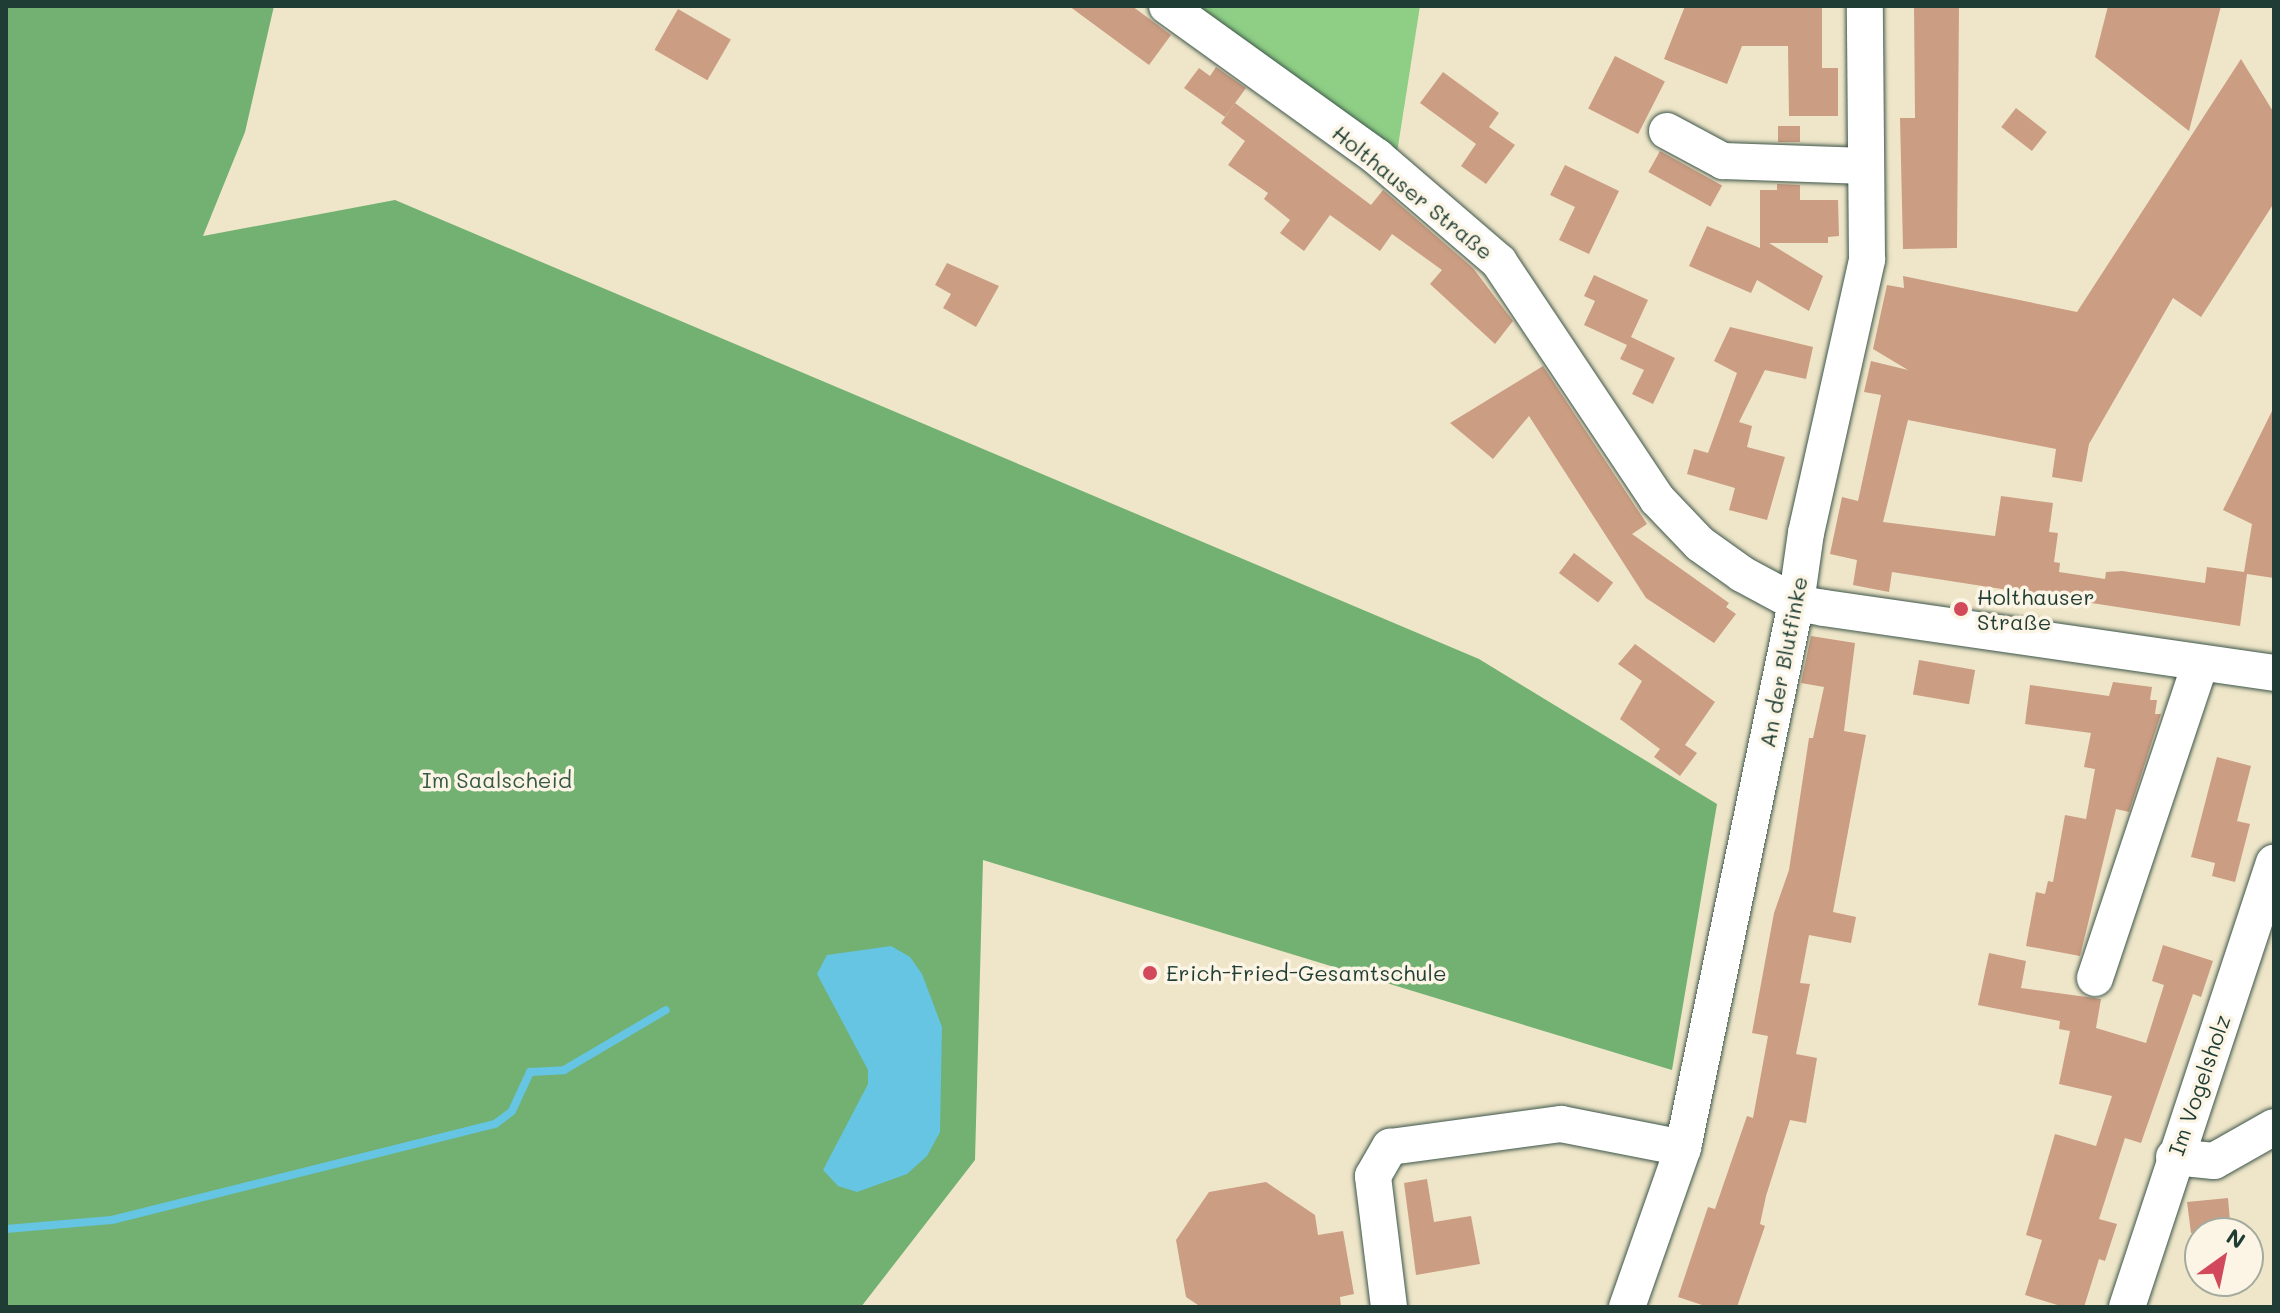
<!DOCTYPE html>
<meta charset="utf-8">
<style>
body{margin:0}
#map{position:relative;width:2280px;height:1313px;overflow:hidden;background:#efe6c9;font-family:Mali,sans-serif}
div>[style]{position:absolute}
.green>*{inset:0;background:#8ece85}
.forest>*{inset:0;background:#72b172}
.water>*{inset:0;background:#65c5e3}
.stream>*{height:8px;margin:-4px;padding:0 4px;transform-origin:4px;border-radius:4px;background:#65c5e3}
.building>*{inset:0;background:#cb9d83;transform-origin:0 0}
.roads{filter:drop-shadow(0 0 2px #3e564a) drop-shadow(0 0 2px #3e564a)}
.minor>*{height:36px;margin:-18px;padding:0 18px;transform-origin:18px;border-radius:18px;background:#fff}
.dots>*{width:22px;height:22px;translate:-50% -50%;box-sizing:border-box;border:4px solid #fcf5e5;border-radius:50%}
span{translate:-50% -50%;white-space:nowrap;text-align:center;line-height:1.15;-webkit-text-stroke:7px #fcf5e5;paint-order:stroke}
.street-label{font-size:22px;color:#1f3d34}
.poi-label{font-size:22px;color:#1f3d34}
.left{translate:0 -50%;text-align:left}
.park-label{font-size:22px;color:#355a44}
.frame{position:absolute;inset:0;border:8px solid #1f3d34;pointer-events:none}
.north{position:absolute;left:2184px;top:1217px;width:80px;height:80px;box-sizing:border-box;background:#fcf5e5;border:2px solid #a4ab9e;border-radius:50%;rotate:33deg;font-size:22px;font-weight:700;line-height:32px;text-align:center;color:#1f3d34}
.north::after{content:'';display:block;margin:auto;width:28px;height:36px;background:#d1495b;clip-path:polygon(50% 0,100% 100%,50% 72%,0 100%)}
</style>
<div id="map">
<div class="green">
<div style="clip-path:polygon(1187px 6px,1420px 6px,1396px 159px)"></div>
</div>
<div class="forest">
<div style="clip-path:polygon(6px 6px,274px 6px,245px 132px,203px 236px,395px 200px,1479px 659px,1717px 804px,1672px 1070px,983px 860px,975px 1160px,861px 1307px,6px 1307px)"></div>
</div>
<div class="water">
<div style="clip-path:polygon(891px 946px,910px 957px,922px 974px,942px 1027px,940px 1132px,927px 1156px,907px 1174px,857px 1192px,838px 1186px,823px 1170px,868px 1084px,868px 1070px,817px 974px,827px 955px)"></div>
</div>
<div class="stream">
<div style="left:6px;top:1229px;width:106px;rotate:-4.9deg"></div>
<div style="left:112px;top:1220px;width:395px;rotate:-14.1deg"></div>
<div style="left:495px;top:1124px;width:21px;rotate:-37deg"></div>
<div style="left:512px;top:1111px;width:43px;rotate:-65.2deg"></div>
<div style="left:530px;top:1072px;width:34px;rotate:-3deg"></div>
<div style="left:564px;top:1070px;width:118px;rotate:-30.5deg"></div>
</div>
<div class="building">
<div style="clip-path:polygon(1069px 6px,1132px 6px,1171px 35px,1149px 65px)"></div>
<div style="clip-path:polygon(1685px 6px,1822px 6px,1822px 68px,1838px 68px,1838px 116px,1789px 116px,1788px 46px,1742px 46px,1727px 84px,1664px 59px)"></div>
<div style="clip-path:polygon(1914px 6px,1959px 6px,1957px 248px,1903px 249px,1900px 118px,1915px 118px)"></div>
<div style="clip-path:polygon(2108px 6px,2221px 6px,2189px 131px,2095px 57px)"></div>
<div style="left:678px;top:9px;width:61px;height:47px;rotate:30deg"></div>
<div style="left:1615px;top:56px;width:56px;height:59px;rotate:27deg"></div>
<div style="clip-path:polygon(2241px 59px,2274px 113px,2274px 203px,2201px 317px,2173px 298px,2089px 444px,2082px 482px,2052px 477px,2056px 449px,1908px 420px,1883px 522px,1995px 536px,2001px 496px,2053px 503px,2049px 532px,2058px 533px,2054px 562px,2060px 563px,2059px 572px,2105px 579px,2106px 572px,2122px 571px,2205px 583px,2207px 567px,2244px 572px,2252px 524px,2223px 510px,2274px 407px,2274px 578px,2247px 574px,2240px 626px,1892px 572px,1889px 592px,1853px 585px,1857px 560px,1830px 554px,1842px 497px,1858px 501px,1881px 395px,1864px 392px,1871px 361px,1908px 370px,1873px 349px,1887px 285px,1904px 288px,1903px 276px,2077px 312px)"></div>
<div style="clip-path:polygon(1216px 67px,1246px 88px,1225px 117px,1184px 88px,1199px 68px,1210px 76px)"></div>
<div style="clip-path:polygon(1443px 72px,1499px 113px,1489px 127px,1515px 145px,1486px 184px,1461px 166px,1476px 144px,1420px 103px)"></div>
<div style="clip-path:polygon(1235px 103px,1371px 205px,1383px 190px,1473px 268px,1513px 321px,1495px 344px,1430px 284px,1442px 270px,1392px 234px,1380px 251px,1330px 215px,1304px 251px,1280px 233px,1290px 220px,1264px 199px,1268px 193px,1228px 165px,1245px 141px,1221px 123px)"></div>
<div style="left:2016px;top:108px;width:39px;height:24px;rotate:38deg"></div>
<div style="left:1778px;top:126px;width:22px;height:16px"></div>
<div style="left:1660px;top:151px;width:71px;height:24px;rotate:29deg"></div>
<div style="clip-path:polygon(1565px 165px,1619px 191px,1589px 254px,1559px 240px,1575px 207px,1550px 195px)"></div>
<div style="clip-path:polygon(1777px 184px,1800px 185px,1800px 200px,1838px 200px,1839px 236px,1828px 237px,1828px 243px,1769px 243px,1823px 276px,1809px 311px,1757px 280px,1751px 293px,1689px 266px,1707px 226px,1760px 248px,1760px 190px,1777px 190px)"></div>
<div style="clip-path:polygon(947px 263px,999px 286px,976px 327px,943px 308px,951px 294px,935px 285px)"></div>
<div style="clip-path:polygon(1594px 275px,1648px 300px,1631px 337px,1675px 358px,1653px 404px,1632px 394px,1644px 370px,1620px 359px,1627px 345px,1584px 325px,1595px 301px,1584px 296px)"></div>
<div style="clip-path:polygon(1730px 327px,1813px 347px,1806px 379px,1765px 370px,1739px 422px,1752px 426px,1747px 447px,1785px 457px,1767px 520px,1729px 510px,1735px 488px,1687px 474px,1694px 449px,1708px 453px,1737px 373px,1714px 361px)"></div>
<div style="clip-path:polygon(1543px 366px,1647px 524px,1632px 534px,1729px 603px,1726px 607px,1736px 614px,1714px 643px,1646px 598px,1529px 416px,1493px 459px,1450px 423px)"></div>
<div style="left:1574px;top:553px;width:49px;height:25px;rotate:37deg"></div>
<div style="clip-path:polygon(1811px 636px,1855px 643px,1844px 731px,1866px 735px,1833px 912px,1856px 917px,1851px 943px,1809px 935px,1800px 983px,1810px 984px,1796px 1054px,1817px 1058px,1806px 1123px,1790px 1120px,1766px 1196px,1760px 1224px,1765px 1226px,1737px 1307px,1708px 1307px,1678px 1297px,1708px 1207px,1715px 1209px,1747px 1116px,1753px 1118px,1768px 1036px,1752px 1033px,1774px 913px,1789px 870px,1809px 738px,1813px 738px,1824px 687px,1801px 683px)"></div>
<div style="clip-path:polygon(1635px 644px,1715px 702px,1685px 745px,1697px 753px,1680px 776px,1654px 757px,1660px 749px,1620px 719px,1642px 681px,1618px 664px)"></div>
<div style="left:1919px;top:660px;width:57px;height:35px;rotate:10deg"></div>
<div style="clip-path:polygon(2113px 682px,2152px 687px,2150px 700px,2157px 700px,2155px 714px,2161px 714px,2129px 812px,2116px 809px,2080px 956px,2026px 946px,2036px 892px,2045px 894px,2048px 881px,2053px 882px,2065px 815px,2086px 819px,2095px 769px,2084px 767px,2091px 733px,2025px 724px,2030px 685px,2109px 696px)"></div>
<div style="clip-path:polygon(2217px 757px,2251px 766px,2237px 821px,2250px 824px,2235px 882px,2212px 876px,2215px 863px,2191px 857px)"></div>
<div style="clip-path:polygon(2163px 945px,2213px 961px,2201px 997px,2193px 994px,2141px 1143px,2125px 1138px,2099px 1219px,2117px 1224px,2105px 1261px,2099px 1259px,2084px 1307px,2064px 1307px,2025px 1295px,2042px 1240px,2026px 1235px,2055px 1134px,2096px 1146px,2112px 1096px,2059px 1084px,2070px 1031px,2059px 1029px,2060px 1021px,1978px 1005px,1989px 953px,2026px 961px,2021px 988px,2101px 999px,2096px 1028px,2146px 1043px,2164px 985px,2152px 981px)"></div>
<div style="clip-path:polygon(1427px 1179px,1434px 1222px,1471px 1216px,1480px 1264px,1416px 1275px,1404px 1183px)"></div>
<div style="clip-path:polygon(1266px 1182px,1315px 1215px,1318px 1235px,1343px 1231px,1354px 1294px,1340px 1297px,1341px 1307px,1201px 1307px,1186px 1297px,1176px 1240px,1209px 1192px)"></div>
<div style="clip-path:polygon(2228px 1198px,2230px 1221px,2218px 1222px,2219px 1233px,2191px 1233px,2187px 1202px)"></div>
</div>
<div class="roads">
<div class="minor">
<div style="left:1167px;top:6px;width:259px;rotate:35.7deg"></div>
<div style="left:1377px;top:157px;width:161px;rotate:40.7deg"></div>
<div style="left:1499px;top:262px;width:285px;rotate:56.3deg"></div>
<div style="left:1657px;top:499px;width:62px;rotate:46.3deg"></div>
<div style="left:1700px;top:544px;width:52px;rotate:35.5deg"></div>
<div style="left:1742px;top:574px;width:61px;rotate:28.2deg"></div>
<div style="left:1796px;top:603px;width:28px;rotate:10deg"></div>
<div style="left:1824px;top:608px;width:455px;rotate:8.2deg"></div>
<div style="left:1667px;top:131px;width:64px;rotate:28.2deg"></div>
<div style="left:1723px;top:161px;width:143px;rotate:2deg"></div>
<div style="left:2095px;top:978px;width:330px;rotate:-71.5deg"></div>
<div style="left:2174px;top:1157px;width:40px;rotate:5.7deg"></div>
<div style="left:2214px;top:1161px;width:69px;rotate:-29.5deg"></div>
<div style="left:1389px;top:1307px;width:132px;rotate:-97deg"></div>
<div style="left:1373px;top:1176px;width:34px;rotate:-60deg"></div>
<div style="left:1390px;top:1147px;width:173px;rotate:-7.7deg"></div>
<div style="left:1561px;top:1124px;width:124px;rotate:11.1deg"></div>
<div style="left:1627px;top:1307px;width:169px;rotate:-70.6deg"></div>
<div style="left:1683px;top:1148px;width:557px;rotate:-78.29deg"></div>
<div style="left:1796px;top:603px;width:71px;rotate:-81.9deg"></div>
<div style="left:1806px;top:533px;width:281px;rotate:-77.4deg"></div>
<div style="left:1867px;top:259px;width:253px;rotate:-90.5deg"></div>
<div style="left:2127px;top:1307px;width:468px;rotate:-71.7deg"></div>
</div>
</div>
<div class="dots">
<div style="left:1961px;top:609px;background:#d1495b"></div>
<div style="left:1150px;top:973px;background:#d1495b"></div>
</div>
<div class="street-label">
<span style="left:1413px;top:192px;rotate:39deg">Holthauser Straße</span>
<span style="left:1783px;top:662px;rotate:-79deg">An der Blutfinke</span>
<span style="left:2199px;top:1085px;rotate:-71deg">Im Vogelsholz</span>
</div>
<div class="poi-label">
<span class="left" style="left:1977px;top:609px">Holthauser<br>Straße</span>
<span class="left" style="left:1166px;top:973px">Erich-Fried-Gesamtschule</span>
</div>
<div class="park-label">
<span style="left:497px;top:780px">Im Saalscheid</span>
</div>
<div class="frame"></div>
<div class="north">N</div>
</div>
